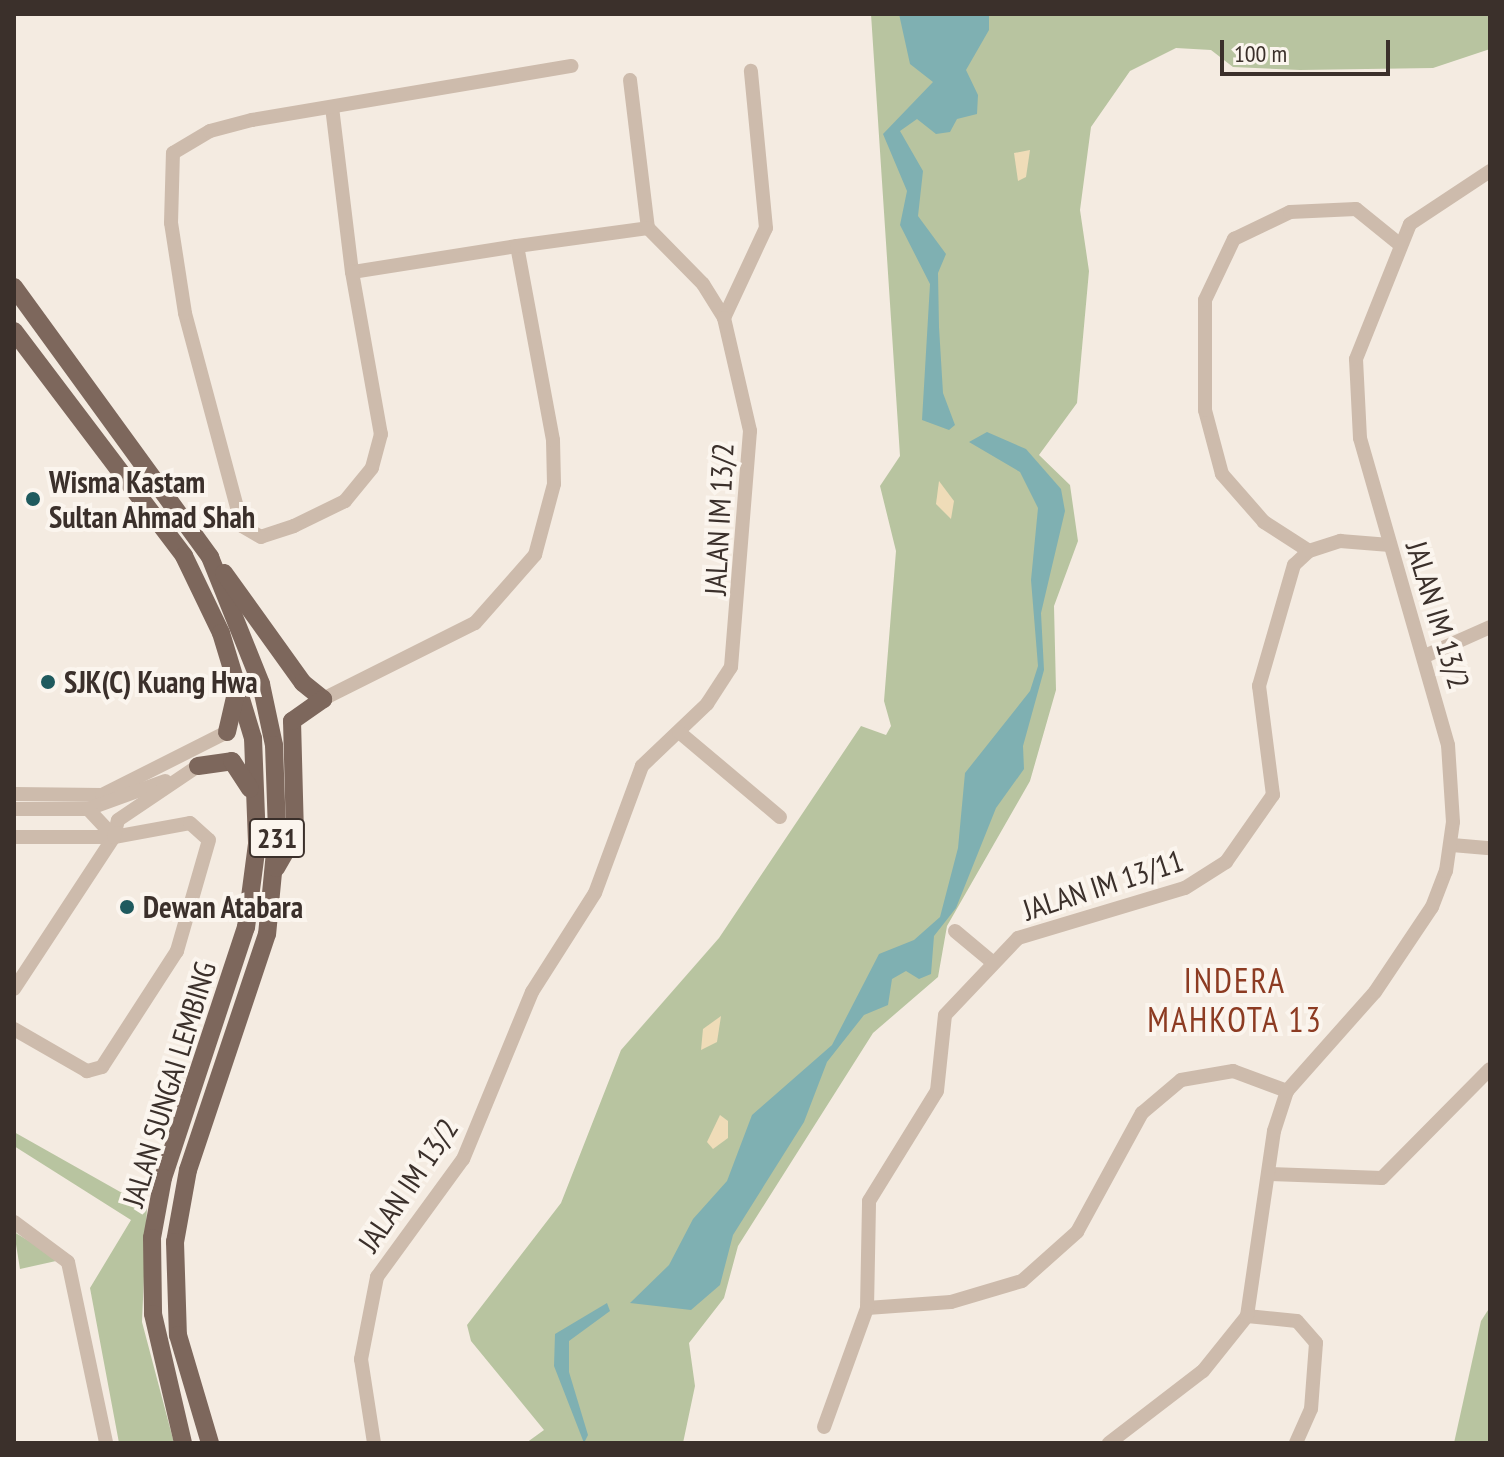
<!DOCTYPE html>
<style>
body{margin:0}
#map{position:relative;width:1504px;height:1457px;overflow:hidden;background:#f4ebe1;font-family:"PT Sans Narrow",sans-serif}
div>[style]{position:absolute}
.green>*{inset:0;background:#b8c4a0}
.sand>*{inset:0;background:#efdcb8}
.water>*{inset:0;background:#7fb0b2}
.minor>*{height:14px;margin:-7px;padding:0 7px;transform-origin:7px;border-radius:7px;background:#cdbbac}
.major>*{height:18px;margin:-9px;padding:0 9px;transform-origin:9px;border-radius:9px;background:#7d675c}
.dots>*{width:22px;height:22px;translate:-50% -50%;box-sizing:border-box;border:4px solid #fbf5ee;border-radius:50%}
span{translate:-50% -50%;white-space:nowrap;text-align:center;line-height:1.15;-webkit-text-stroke:8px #fbf5ee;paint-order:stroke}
.shield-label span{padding:2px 6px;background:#fbf5ee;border:2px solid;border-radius:6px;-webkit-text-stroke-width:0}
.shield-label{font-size:28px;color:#3b302b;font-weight:700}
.poi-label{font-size:30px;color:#3b302b;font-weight:700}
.left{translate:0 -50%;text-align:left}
.street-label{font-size:30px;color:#3b302b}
.quarter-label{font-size:34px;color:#8c3b22;letter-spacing:2px}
.frame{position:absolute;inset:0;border:16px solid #3b302b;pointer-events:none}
.scale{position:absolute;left:1220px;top:40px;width:170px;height:36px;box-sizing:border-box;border:4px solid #3b302b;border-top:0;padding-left:10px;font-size:24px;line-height:28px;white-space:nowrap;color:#3b302b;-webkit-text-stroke:6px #fbf5ee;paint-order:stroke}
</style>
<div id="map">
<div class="green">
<div style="clip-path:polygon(871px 14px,1490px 14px,1490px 49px,1433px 68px,1300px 70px,1233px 67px,1211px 50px,1176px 48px,1130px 71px,1091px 127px,1080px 210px,1089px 271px,1077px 403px,1039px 455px,1070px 485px,1078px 541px,1054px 606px,1056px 690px,1030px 781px,947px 926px,938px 977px,873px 1033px,738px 1246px,724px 1298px,689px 1343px,695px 1386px,683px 1443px,526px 1443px,544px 1430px,471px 1341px,467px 1325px,561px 1203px,621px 1050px,719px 938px,861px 726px,886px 735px,891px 726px,884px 701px,896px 551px,880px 486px,900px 456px)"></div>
<div style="clip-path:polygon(14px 1132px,147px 1207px,142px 1322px,174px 1443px,119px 1443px,90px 1288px,131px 1220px,14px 1146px)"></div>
<div style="clip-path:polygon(14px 1232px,49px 1253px,56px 1261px,20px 1269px)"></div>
<div style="clip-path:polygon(1490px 1307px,1490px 1443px,1454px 1443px,1481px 1321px)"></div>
</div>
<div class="sand">
<div style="clip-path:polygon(1030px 150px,1026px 177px,1018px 181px,1014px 153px)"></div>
<div style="clip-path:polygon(939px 481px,954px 501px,951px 519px,936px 504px)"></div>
<div style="clip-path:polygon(721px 1016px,717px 1042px,701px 1050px,703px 1029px)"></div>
<div style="clip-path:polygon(720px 1115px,728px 1121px,728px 1138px,713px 1149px,707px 1142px)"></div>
</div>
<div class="water">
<div style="clip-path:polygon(899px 14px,989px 15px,989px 30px,966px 70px,978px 95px,977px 114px,957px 119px,950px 132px,936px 134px,917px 119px,900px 131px,923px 171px,918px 216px,946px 254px,938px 273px,939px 327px,943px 393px,955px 425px,949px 430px,922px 420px,930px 284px,900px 225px,907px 191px,883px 134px,933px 82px,910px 64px)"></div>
<div style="clip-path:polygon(987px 432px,1026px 449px,1061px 489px,1065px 511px,1041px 613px,1044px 670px,1023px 746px,1024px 769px,996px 808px,956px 908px,934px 936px,931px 974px,919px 979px,906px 971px,892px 979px,888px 1005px,864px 1015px,827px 1062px,804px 1122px,733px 1235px,720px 1285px,691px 1310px,630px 1303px,669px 1265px,693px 1219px,727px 1181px,752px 1115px,832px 1045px,879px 954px,914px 940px,940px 917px,958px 848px,965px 773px,1030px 691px,1038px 666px,1031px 580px,1038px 508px,1020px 472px,969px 442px)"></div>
<div style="clip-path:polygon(607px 1303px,610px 1311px,569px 1341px,569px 1372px,588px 1435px,584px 1443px,554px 1366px,555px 1334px)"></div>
</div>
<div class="minor">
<div style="left:630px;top:80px;width:149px;rotate:83.1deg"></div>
<div style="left:332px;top:107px;width:166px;rotate:83.1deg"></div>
<div style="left:517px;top:246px;width:167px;rotate:171deg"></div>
<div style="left:352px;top:272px;width:165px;rotate:79.9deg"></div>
<div style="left:381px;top:434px;width:35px;rotate:105deg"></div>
<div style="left:372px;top:468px;width:43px;rotate:129.3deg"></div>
<div style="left:345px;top:501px;width:57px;rotate:153.9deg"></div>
<div style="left:294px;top:526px;width:35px;rotate:162deg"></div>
<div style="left:261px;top:537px;width:22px;rotate:-150deg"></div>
<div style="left:242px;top:526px;width:220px;rotate:-105deg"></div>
<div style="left:185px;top:313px;width:91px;rotate:-98.8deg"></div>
<div style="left:171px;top:223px;width:70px;rotate:-88.4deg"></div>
<div style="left:173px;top:153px;width:43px;rotate:-30.7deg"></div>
<div style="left:210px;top:131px;width:43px;rotate:-14.7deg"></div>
<div style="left:252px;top:120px;width:324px;rotate:-9.6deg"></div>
<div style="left:724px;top:318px;width:99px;rotate:-65deg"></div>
<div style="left:766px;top:228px;width:158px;rotate:-95.5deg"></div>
<div style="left:1309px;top:551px;width:54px;rotate:-147.2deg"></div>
<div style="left:1264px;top:522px;width:64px;rotate:-131.2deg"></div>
<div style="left:1222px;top:474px;width:66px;rotate:-104.9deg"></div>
<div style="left:1205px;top:410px;width:110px;rotate:-90deg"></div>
<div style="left:1205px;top:300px;width:68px;rotate:-64.6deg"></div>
<div style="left:1234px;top:239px;width:62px;rotate:-25.7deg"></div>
<div style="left:1290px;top:212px;width:66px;rotate:-2.6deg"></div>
<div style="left:1356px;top:209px;width:54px;rotate:39deg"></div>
<div style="left:1425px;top:656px;width:71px;rotate:-24deg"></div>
<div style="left:323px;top:699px;width:170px;rotate:-26.6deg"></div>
<div style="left:475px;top:623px;width:91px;rotate:-48.6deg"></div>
<div style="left:535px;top:555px;width:73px;rotate:-75deg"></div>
<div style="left:554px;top:484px;width:44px;rotate:-91.3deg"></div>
<div style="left:553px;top:440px;width:197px;rotate:-100.5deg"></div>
<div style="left:517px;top:246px;width:132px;rotate:-7.8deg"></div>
<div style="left:648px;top:228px;width:78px;rotate:45.5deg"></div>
<div style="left:703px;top:284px;width:40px;rotate:58deg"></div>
<div style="left:724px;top:318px;width:116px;rotate:77deg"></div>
<div style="left:750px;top:431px;width:237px;rotate:94.6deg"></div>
<div style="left:731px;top:667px;width:44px;rotate:123deg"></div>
<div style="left:707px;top:704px;width:90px;rotate:136.4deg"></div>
<div style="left:642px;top:766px;width:135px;rotate:110.3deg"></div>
<div style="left:595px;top:893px;width:117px;rotate:122.5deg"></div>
<div style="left:532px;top:992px;width:181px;rotate:112.4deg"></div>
<div style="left:463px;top:1159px;width:146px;rotate:126.1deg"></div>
<div style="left:377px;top:1277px;width:84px;rotate:101deg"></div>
<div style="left:361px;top:1359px;width:85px;rotate:81.2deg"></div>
<div style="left:679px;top:732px;width:132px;rotate:40.1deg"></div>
<div style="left:14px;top:794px;width:88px;rotate:0.7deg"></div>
<div style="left:102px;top:795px;width:140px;rotate:-26.7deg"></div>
<div style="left:14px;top:809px;width:74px"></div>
<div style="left:88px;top:809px;width:82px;rotate:-20deg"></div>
<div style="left:88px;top:809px;width:38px;rotate:47deg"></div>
<div style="left:14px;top:837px;width:100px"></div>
<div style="left:114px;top:837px;width:77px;rotate:-10.4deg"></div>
<div style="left:190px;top:823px;width:25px;rotate:42deg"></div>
<div style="left:209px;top:840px;width:116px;rotate:106.1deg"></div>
<div style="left:177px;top:951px;width:138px;rotate:122.9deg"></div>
<div style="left:102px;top:1067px;width:16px;rotate:165deg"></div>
<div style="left:87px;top:1071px;width:84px;rotate:-150.1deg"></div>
<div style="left:1452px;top:845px;width:38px;rotate:5deg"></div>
<div style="left:955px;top:931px;width:47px;rotate:39.8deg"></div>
<div style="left:14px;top:989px;width:182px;rotate:-56.7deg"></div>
<div style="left:114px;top:837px;width:17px;rotate:-77deg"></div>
<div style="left:118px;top:820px;width:97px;rotate:-34deg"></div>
<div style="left:1268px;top:1174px;width:114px;rotate:2deg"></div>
<div style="left:1382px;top:1178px;width:153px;rotate:-45.3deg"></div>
<div style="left:14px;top:1222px;width:67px;rotate:36.5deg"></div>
<div style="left:68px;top:1262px;width:185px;rotate:78.1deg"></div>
<div style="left:867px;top:1308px;width:84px;rotate:-4.1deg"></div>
<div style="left:951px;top:1302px;width:74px;rotate:-16.5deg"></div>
<div style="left:1022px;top:1281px;width:74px;rotate:-41.7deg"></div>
<div style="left:1077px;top:1232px;width:136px;rotate:-61.4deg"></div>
<div style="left:1142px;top:1113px;width:51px;rotate:-40.2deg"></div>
<div style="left:1181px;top:1080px;width:53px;rotate:-9.8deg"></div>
<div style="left:1233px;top:1071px;width:58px;rotate:20.3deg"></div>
<div style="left:1247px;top:1316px;width:50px;rotate:5.7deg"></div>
<div style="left:1297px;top:1321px;width:29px;rotate:49deg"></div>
<div style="left:1316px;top:1343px;width:66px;rotate:94.3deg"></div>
<div style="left:1311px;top:1409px;width:37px;rotate:114deg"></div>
<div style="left:824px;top:1427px;width:127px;rotate:-70.1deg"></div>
<div style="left:867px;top:1308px;width:107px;rotate:-88.9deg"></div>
<div style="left:869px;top:1201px;width:129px;rotate:-58.3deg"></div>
<div style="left:937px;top:1091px;width:76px;rotate:-84deg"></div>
<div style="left:945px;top:1015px;width:106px;rotate:-46.5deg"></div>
<div style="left:1018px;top:938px;width:174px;rotate:-16.7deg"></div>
<div style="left:1185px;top:888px;width:49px;rotate:-32.4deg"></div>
<div style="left:1226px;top:862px;width:82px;rotate:-55deg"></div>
<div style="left:1273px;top:795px;width:110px;rotate:-97.3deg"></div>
<div style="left:1259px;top:686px;width:126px;rotate:-73.9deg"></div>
<div style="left:1294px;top:565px;width:21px;rotate:-43deg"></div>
<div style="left:1309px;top:551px;width:33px;rotate:-18deg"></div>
<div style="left:1340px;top:541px;width:50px;rotate:4.6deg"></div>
<div style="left:1109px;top:1443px;width:118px;rotate:-37.5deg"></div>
<div style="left:1203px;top:1371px;width:70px;rotate:-51.3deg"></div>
<div style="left:1247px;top:1316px;width:187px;rotate:-81.7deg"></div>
<div style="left:1274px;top:1131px;width:42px;rotate:-72deg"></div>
<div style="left:1287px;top:1091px;width:132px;rotate:-48.4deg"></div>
<div style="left:1375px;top:992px;width:102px;rotate:-56.2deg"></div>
<div style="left:1432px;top:907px;width:39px;rotate:-69deg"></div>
<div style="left:1446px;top:871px;width:49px;rotate:-81.9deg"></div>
<div style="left:1453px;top:822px;width:77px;rotate:-93.7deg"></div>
<div style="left:1448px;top:745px;width:319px;rotate:-106deg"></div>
<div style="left:1360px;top:438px;width:79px;rotate:-92.9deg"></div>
<div style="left:1356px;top:359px;width:145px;rotate:-68.2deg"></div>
<div style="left:1410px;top:224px;width:96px;rotate:-33.5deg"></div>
</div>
<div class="major">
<div style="left:14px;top:287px;width:334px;rotate:54deg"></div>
<div style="left:210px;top:557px;width:137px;rotate:68.1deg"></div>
<div style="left:261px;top:684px;width:62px;rotate:78deg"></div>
<div style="left:274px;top:745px;width:86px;rotate:88deg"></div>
<div style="left:277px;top:831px;width:103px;rotate:95.5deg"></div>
<div style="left:267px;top:934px;width:249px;rotate:108.5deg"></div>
<div style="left:188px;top:1170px;width:73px;rotate:100.2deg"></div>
<div style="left:175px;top:1242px;width:93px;rotate:88.2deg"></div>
<div style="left:178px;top:1335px;width:113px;rotate:73.5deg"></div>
<div style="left:14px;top:331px;width:282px;rotate:52.9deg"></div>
<div style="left:184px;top:556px;width:85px;rotate:64.3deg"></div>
<div style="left:221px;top:633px;width:110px;rotate:73.1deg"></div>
<div style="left:253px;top:738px;width:106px;rotate:87.8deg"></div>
<div style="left:257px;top:844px;width:84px;rotate:97.5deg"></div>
<div style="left:246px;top:927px;width:264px;rotate:108.3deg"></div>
<div style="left:163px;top:1178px;width:61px;rotate:100.4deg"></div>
<div style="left:152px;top:1238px;width:76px;rotate:89.2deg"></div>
<div style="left:153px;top:1314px;width:132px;rotate:76.9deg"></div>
<div style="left:224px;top:573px;width:135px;rotate:54.3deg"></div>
<div style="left:303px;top:683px;width:26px;rotate:39deg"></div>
<div style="left:227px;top:732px;width:39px;rotate:-77deg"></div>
<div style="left:198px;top:766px;width:34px;rotate:-8deg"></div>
<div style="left:232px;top:761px;width:33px;rotate:57deg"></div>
<div style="left:276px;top:868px;width:38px;rotate:-60deg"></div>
<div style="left:295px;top:835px;width:114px;rotate:-91.5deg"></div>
<div style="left:292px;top:721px;width:38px;rotate:-35deg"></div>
</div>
<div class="dots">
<div style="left:33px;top:499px;background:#1f5a5e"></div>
<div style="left:48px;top:682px;background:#1f5a5e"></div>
<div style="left:127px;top:907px;background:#1f5a5e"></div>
</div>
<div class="shield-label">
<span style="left:277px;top:838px">231</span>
</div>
<div class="poi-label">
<span class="left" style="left:49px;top:499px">Wisma Kastam<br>Sultan Ahmad Shah</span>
<span class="left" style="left:64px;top:682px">SJK(C) Kuang Hwa</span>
<span class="left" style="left:143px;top:907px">Dewan Atabara</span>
</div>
<div class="street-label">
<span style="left:719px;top:519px;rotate:-87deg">JALAN IM 13/2</span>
<span style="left:1438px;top:615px;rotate:73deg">JALAN IM 13/2</span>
<span style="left:1103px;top:885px;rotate:-18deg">JALAN IM 13/11</span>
<span style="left:169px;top:1084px;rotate:-73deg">JALAN SUNGAI LEMBING</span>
<span style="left:408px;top:1185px;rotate:-56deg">JALAN IM 13/2</span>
</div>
<div class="quarter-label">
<span style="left:1235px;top:1000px">INDERA<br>MAHKOTA 13</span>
</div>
<div class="frame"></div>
<div class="scale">100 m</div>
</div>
